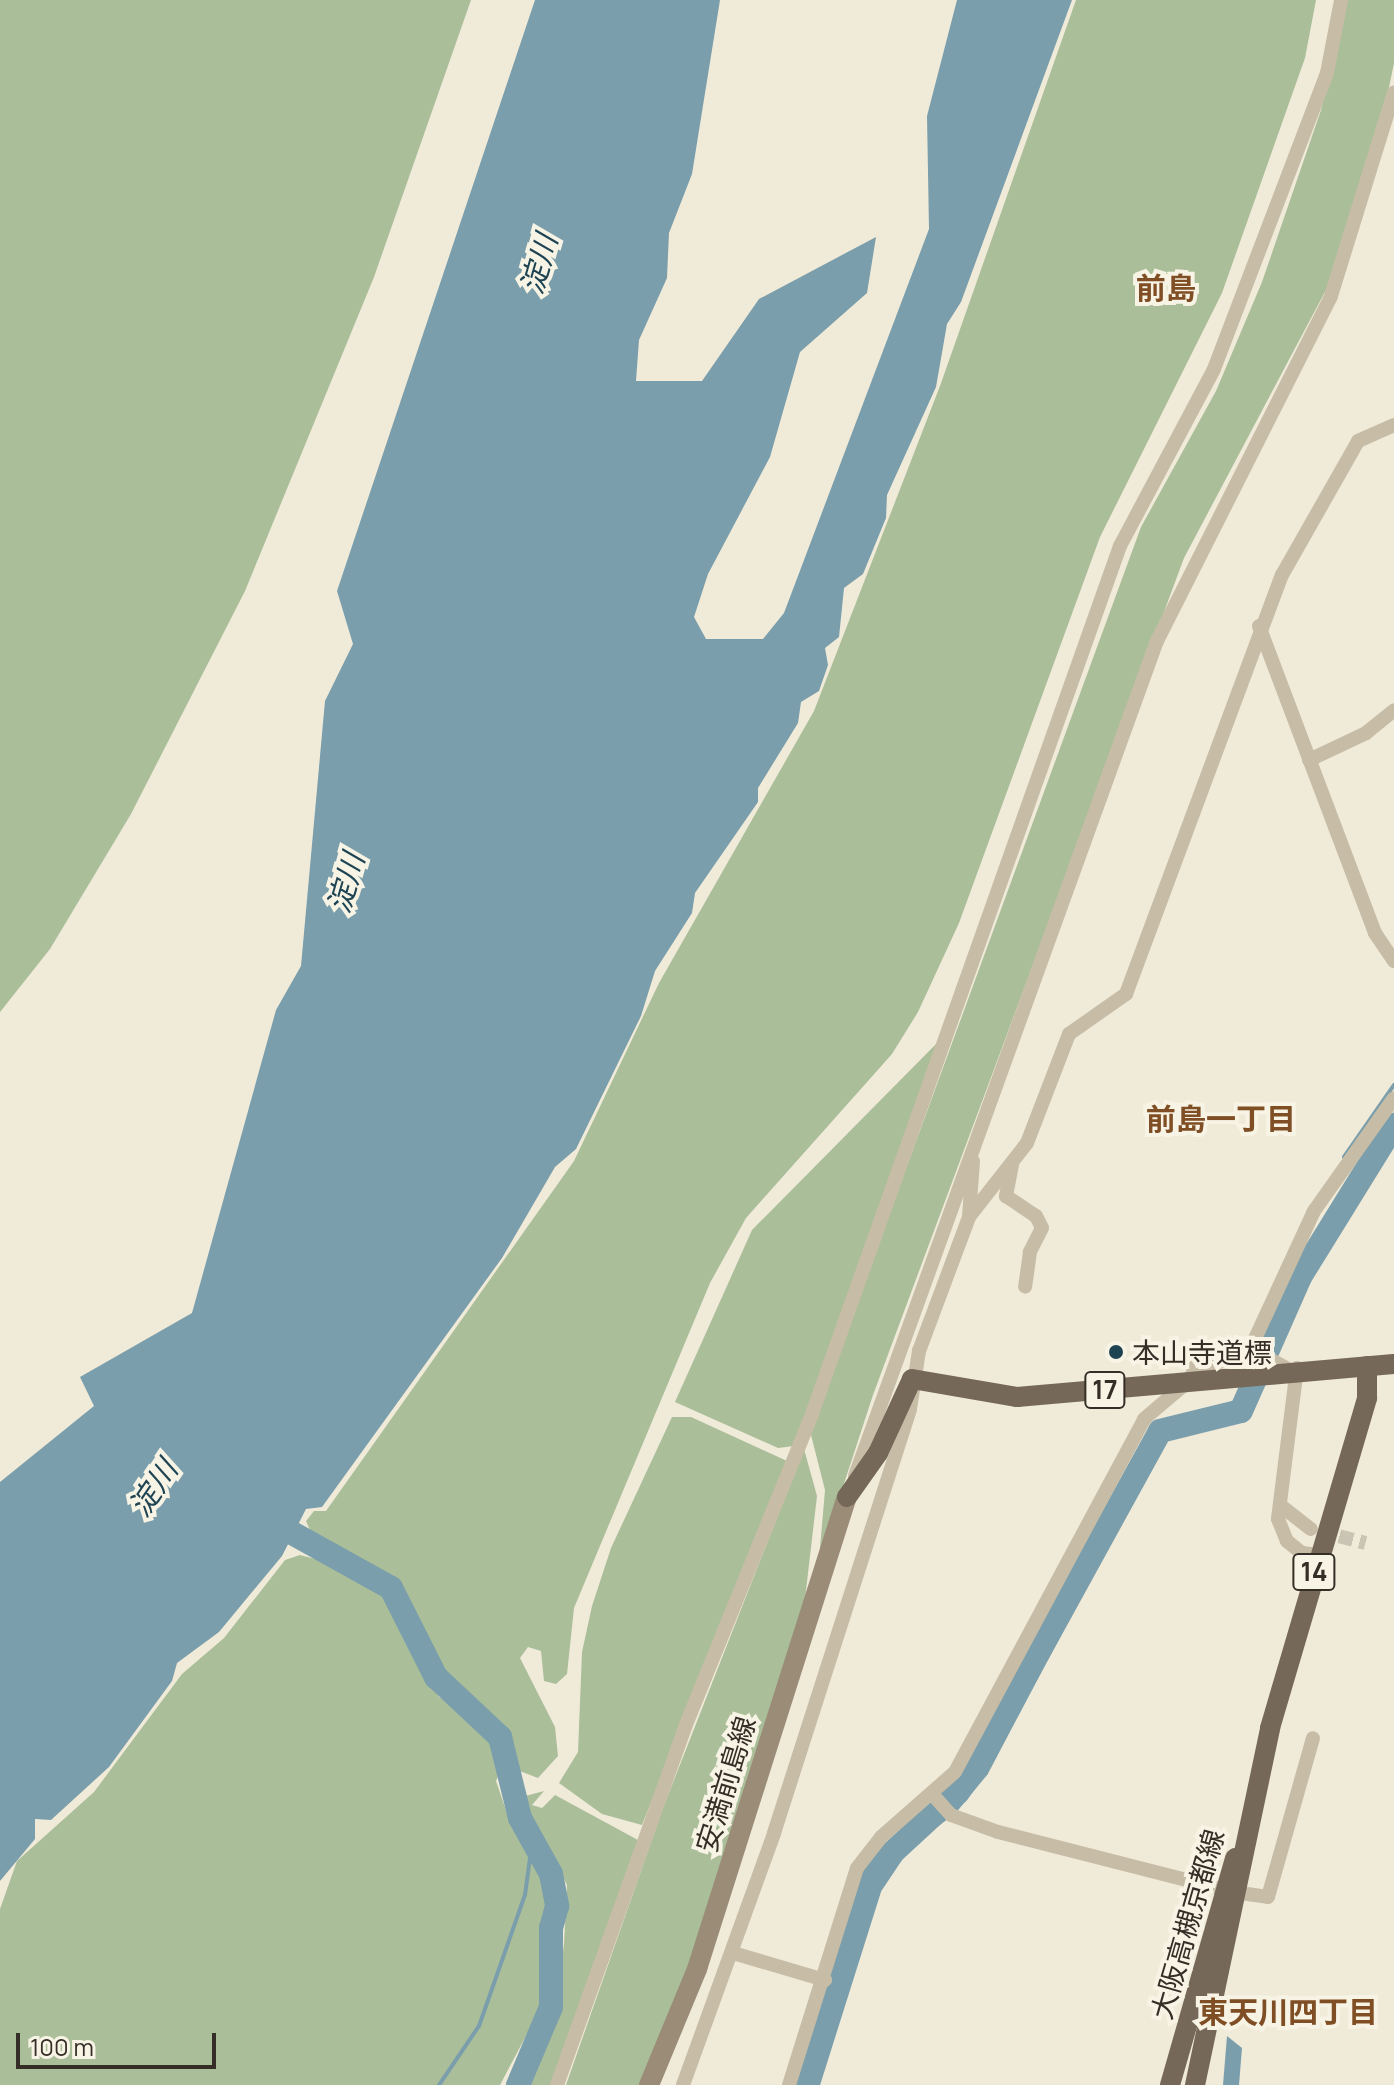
<!DOCTYPE html>
<meta charset="utf-8">
<style>
body{margin:0}
#map{position:relative;width:1394px;height:2085px;overflow:hidden;background:#f0ead9;font-family:Manrope,"Noto Sans JP",sans-serif}
div>[style]{position:absolute}
.green>*{inset:0;background:#aabe9a}
.water>*{inset:0;background:#7a9eab}
.stream>*{height:4px;margin:-2px;padding:0 2px;transform-origin:2px;border-radius:2px;background:#7a9eab}
.river>*{height:24px;margin:-12px;padding:0 12px;transform-origin:12px;border-radius:12px;background:#7a9eab}
.street-tunnel>*{height:14px;margin-top:-7px;transform-origin:0;background:repeating-linear-gradient(90deg,#cac4b5 0 14px,transparent 0 21px)}
.street>*{height:14px;margin:-7px;padding:0 7px;transform-origin:7px;border-radius:7px;background:#c7bda6}
.secondary>*{height:20px;margin:-10px;padding:0 10px;transform-origin:10px;border-radius:10px;background:#9b8c78}
.primary>*{height:20px;margin:-10px;padding:0 10px;transform-origin:10px;border-radius:10px;background:#756858}
.dots>*{width:22px;height:22px;translate:-50% -50%;box-sizing:border-box;border:4px solid #f8f4e5;border-radius:50%}
span{translate:-50% -50%;white-space:nowrap;text-align:center;line-height:1.15;-webkit-text-stroke:8px #f8f4e5;paint-order:stroke}
.shield-label span{padding:2px 6px;background:#f8f4e5;border:2px solid;border-radius:6px;-webkit-text-stroke-width:0}
.shield-label{font-size:26px;color:#342e27;font-weight:700}
.poi-label{font-size:28px;color:#342e27}
.left{translate:0 -50%;text-align:left}
.street-label{font-size:28px;color:#342e27}
.water-label{font-size:30px;color:#1e4453;font-style:italic}
.neighbourhood-label{font-size:30px;color:#7f4e24;font-weight:700}
.scale{position:absolute;left:16px;top:2033px;width:200px;height:36px;box-sizing:border-box;border:4px solid #342e27;border-top:0;padding-left:10px;font-size:24px;line-height:28px;white-space:nowrap;color:#342e27;-webkit-text-stroke:6px #f8f4e5;paint-order:stroke}
</style>
<div id="map">
<div class="green">
<div style="clip-path:polygon(0 0,471px 0,374px 277px,245px 591px,131px 814px,50px 949px,0 1012px)"></div>
<div style="clip-path:polygon(1076px 0,1316px 0,1305px 58px,1222px 293px,1100px 537px,959px 923px,918px 1012px,892px 1054px,746px 1218px,710px 1283px,574px 1608px,567px 1674px,556px 1684px,544px 1681px,541px 1651px,528px 1647px,520px 1658px,555px 1727px,558px 1756px,538px 1778px,517px 1770px,512px 1739px,441px 1673px,407px 1598px,384px 1573px,313px 1537px,306px 1521px,314px 1511px,326px 1511px,574px 1161px,659px 983px,814px 711px,940px 386px)"></div>
<div style="clip-path:polygon(1347px 0,1394px 0,1394px 63px,1381px 126px,1327px 288px,1184px 558px,873px 1395px,819px 1560px,825px 1490px,810px 1431px,1141px 527px,1216px 391px,1262px 282px,1321px 110px)"></div>
<div style="clip-path:polygon(939px 1041px,794px 1446px,778px 1448px,675px 1402px,752px 1230px)"></div>
<div style="clip-path:polygon(672px 1417px,691px 1417px,787px 1461px,642px 1825px,602px 1814px,559px 1783px,578px 1752px,582px 1652px,592px 1606px,611px 1548px)"></div>
<div style="clip-path:polygon(804px 1449px,817px 1496px,805px 1599px,692px 1959px,642px 2085px,566px 2085px,663px 1808px)"></div>
<div style="clip-path:polygon(300px 1555px,338px 1565px,379px 1587px,417px 1641px,423px 1671px,439px 1697px,478px 1717px,491px 1734px,504px 1762px,496px 1781px,511px 1825px,539px 1859px,555px 1896px,544px 1929px,546px 1998px,500px 2085px,0 2085px,0 1909px,17px 1861px,94px 1792px,182px 1674px,224px 1638px,285px 1560px)"></div>
<div style="clip-path:polygon(544px 1791px,532px 1805px,542px 1808px,555px 1795px,638px 1840px,551px 2085px,526px 2085px,556px 2007px,564px 1944px,567px 1885px,542px 1835px,518px 1810px,518px 1798px)"></div>
</div>
<div class="water">
<div style="clip-path:polygon(535px 0,720px 0,692px 174px,669px 233px,667px 278px,639px 340px,636px 381px,702px 381px,759px 299px,876px 237px,867px 293px,800px 352px,770px 457px,708px 574px,694px 617px,706px 639px,763px 639px,784px 613px,929px 229px,927px 116px,957px 0,1072px 0,961px 302px,947px 324px,936px 387px,887px 495px,886px 518px,863px 574px,844px 588px,839px 637px,825px 648px,828px 665px,819px 691px,801px 702px,798px 723px,758px 788px,758px 802px,695px 893px,692px 913px,655px 971px,641px 1016px,576px 1149px,555px 1167px,502px 1258px,322px 1507px,306px 1509px,282px 1556px,219px 1632px,177px 1663px,172px 1681px,109px 1767px,51px 1820px,35px 1819px,35px 1839px,0 1881px,0 1482px,94px 1406px,80px 1377px,192px 1313px,276px 1010px,301px 966px,325px 701px,353px 644px,337px 591px)"></div>
<div style="clip-path:polygon(1227px 2036px,1242px 2048px,1239px 2085px,1223px 2085px)"></div>
</div>
<div class="stream">
<div style="left:1344px;top:1157px;width:88px;rotate:-55.2deg"></div>
<div style="left:954px;top:1812px;width:50px;rotate:-50.6deg"></div>
<div style="left:986px;top:1773px;width:223px;rotate:-62.2deg"></div>
<div style="left:439px;top:2085px;width:71px;rotate:-55.9deg"></div>
<div style="left:479px;top:2026px;width:139px;rotate:-70.7deg"></div>
<div style="left:525px;top:1895px;width:60px;rotate:-82.3deg"></div>
<div style="left:818px;top:2085px;width:203px;rotate:-72.5deg"></div>
<div style="left:879px;top:1891px;width:54px;rotate:-56.3deg"></div>
<div style="left:909px;top:1846px;width:48px;rotate:-37.3deg"></div>
</div>
<div class="river">
<div style="left:267px;top:1519px;width:142px;rotate:29.1deg"></div>
<div style="left:391px;top:1588px;width:100px;rotate:63.2deg"></div>
<div style="left:436px;top:1677px;width:88px;rotate:43.2deg"></div>
<div style="left:500px;top:1737px;width:83px;rotate:76.1deg"></div>
<div style="left:520px;top:1818px;width:64px;rotate:61deg"></div>
<div style="left:551px;top:1874px;width:33px;rotate:79deg"></div>
<div style="left:557px;top:1906px;width:23px;rotate:105deg"></div>
<div style="left:551px;top:1928px;width:79px;rotate:90deg"></div>
<div style="left:551px;top:2007px;width:85px;rotate:112.9deg"></div>
<div style="left:806px;top:2085px;width:208px;rotate:-73deg"></div>
<div style="left:867px;top:1886px;width:26px;rotate:-59deg"></div>
<div style="left:880px;top:1864px;width:106px;rotate:-42.7deg"></div>
<div style="left:958px;top:1792px;width:32px;rotate:-55deg"></div>
<div style="left:976px;top:1766px;width:382px;rotate:-61.2deg"></div>
<div style="left:1160px;top:1431px;width:83px;rotate:-13.9deg"></div>
<div style="left:1241px;top:1411px;width:146px;rotate:-66.2deg"></div>
<div style="left:1300px;top:1277px;width:179px;rotate:-58.3deg"></div>
</div>
<div class="street-tunnel">
<div style="left:1319px;top:1531px;width:48px;rotate:14.6deg"></div>
</div>
<div class="street">
<div style="left:1259px;top:626px;width:328px;rotate:69.3deg"></div>
<div style="left:1375px;top:933px;width:34px;rotate:56deg"></div>
<div style="left:1309px;top:760px;width:63px;rotate:-25.3deg"></div>
<div style="left:1366px;top:733px;width:36px;rotate:-39deg"></div>
<div style="left:1012px;top:1165px;width:32px;rotate:101deg"></div>
<div style="left:1006px;top:1196px;width:36px;rotate:34deg"></div>
<div style="left:1036px;top:1216px;width:13px;rotate:63deg"></div>
<div style="left:1042px;top:1228px;width:27px;rotate:117deg"></div>
<div style="left:1030px;top:1252px;width:35px;rotate:98deg"></div>
<div style="left:969px;top:1216px;width:55px;rotate:-85.8deg"></div>
<div style="left:1251px;top:1349px;width:42px;rotate:28.4deg"></div>
<div style="left:1297px;top:1368px;width:152px;rotate:97.2deg"></div>
<div style="left:1278px;top:1519px;width:24px;rotate:68deg"></div>
<div style="left:1287px;top:1541px;width:19px;rotate:39deg"></div>
<div style="left:1302px;top:1553px;width:17px;rotate:7deg"></div>
<div style="left:855px;top:1476px;width:888px;rotate:-70.12deg"></div>
<div style="left:1157px;top:641px;width:386px;rotate:-63.2deg"></div>
<div style="left:1331px;top:296px;width:213px;rotate:-72.8deg"></div>
<div style="left:1280px;top:1505px;width:39px;rotate:38deg"></div>
<div style="left:933px;top:1795px;width:27px;rotate:48deg"></div>
<div style="left:951px;top:1815px;width:50px;rotate:19.9deg"></div>
<div style="left:998px;top:1832px;width:234px;rotate:14.3deg"></div>
<div style="left:1240px;top:1893px;width:28px;rotate:8deg"></div>
<div style="left:1268px;top:1897px;width:165px;rotate:-74.2deg"></div>
<div style="left:733px;top:1953px;width:96px;rotate:16.4deg"></div>
<div style="left:557px;top:2085px;width:380px;rotate:-70.3deg"></div>
<div style="left:685px;top:1727px;width:341px;rotate:-67.9deg"></div>
<div style="left:813px;top:1411px;width:918px;rotate:-70.46deg"></div>
<div style="left:1120px;top:546px;width:200px;rotate:-62deg"></div>
<div style="left:1214px;top:369px;width:317px;rotate:-69.1deg"></div>
<div style="left:1327px;top:73px;width:74px;rotate:-79.1deg"></div>
<div style="left:683px;top:2085px;width:268px;rotate:-70.1deg"></div>
<div style="left:774px;top:1833px;width:445px;rotate:-72.2deg"></div>
<div style="left:910px;top:1409px;width:59px;rotate:-81.2deg"></div>
<div style="left:919px;top:1351px;width:143px;rotate:-69.5deg"></div>
<div style="left:969px;top:1217px;width:94px;rotate:-51.9deg"></div>
<div style="left:1027px;top:1143px;width:117px;rotate:-68.9deg"></div>
<div style="left:1069px;top:1034px;width:70px;rotate:-35.1deg"></div>
<div style="left:1126px;top:994px;width:447px;rotate:-69.6deg"></div>
<div style="left:1282px;top:575px;width:154px;rotate:-60.4deg"></div>
<div style="left:1358px;top:441px;width:39px;rotate:-24deg"></div>
<div style="left:789px;top:2085px;width:227px;rotate:-72.6deg"></div>
<div style="left:857px;top:1868px;width:39px;rotate:-52deg"></div>
<div style="left:881px;top:1837px;width:98px;rotate:-41.3deg"></div>
<div style="left:955px;top:1772px;width:400px;rotate:-61.8deg"></div>
<div style="left:1144px;top:1419px;width:60px;rotate:-40.3deg"></div>
<div style="left:1190px;top:1380px;width:14px;rotate:-69deg"></div>
<div style="left:1195px;top:1367px;width:53px;rotate:-11.9deg"></div>
<div style="left:1247px;top:1356px;width:160px;rotate:-65.2deg"></div>
<div style="left:1314px;top:1211px;width:138px;rotate:-54.7deg"></div>
</div>
<div class="secondary">
<div style="left:649px;top:2085px;width:126px;rotate:-67.5deg"></div>
<div style="left:697px;top:1969px;width:495px;rotate:-72.4deg"></div>
</div>
<div class="primary">
<div style="left:847px;top:1497px;width:54px;rotate:-54.8deg"></div>
<div style="left:878px;top:1453px;width:81px;rotate:-65.3deg"></div>
<div style="left:912px;top:1379px;width:107px;rotate:9.7deg"></div>
<div style="left:1017px;top:1397px;width:378px;rotate:-5deg"></div>
<div style="left:1170px;top:2085px;width:236px;rotate:-74deg"></div>
<div style="left:1195px;top:2085px;width:365px;rotate:-78.1deg"></div>
<div style="left:1270px;top:1728px;width:344px;rotate:-73.6deg"></div>
<div style="left:1367px;top:1398px;width:32px;rotate:-90deg"></div>
</div>
<div class="dots">
<div style="left:1116px;top:1352px;background:#1e4453"></div>
</div>
<div class="shield-label">
<span style="left:1105px;top:1390px">17</span>
<span style="left:1314px;top:1572px">14</span>
</div>
<div class="poi-label">
<span class="left" style="left:1132px;top:1352px">本山寺道標</span>
</div>
<div class="street-label">
<span style="left:725px;top:1784px;rotate:-73deg">安満前島線</span>
<span style="left:1187px;top:1924px;rotate:-74deg">大阪高槻京都線</span>
</div>
<div class="water-label">
<span style="left:539px;top:264px;rotate:-74deg">淀川</span>
<span style="left:346px;top:883px;rotate:-74deg">淀川</span>
<span style="left:153px;top:1488px;rotate:-56deg">淀川</span>
</div>
<div class="neighbourhood-label">
<span style="left:1166px;top:288px">前島</span>
<span style="left:1221px;top:1119px">前島一丁目</span>
<span style="left:1288px;top:2012px">東天川四丁目</span>
</div>
<div class="scale">100 m</div>
</div>
